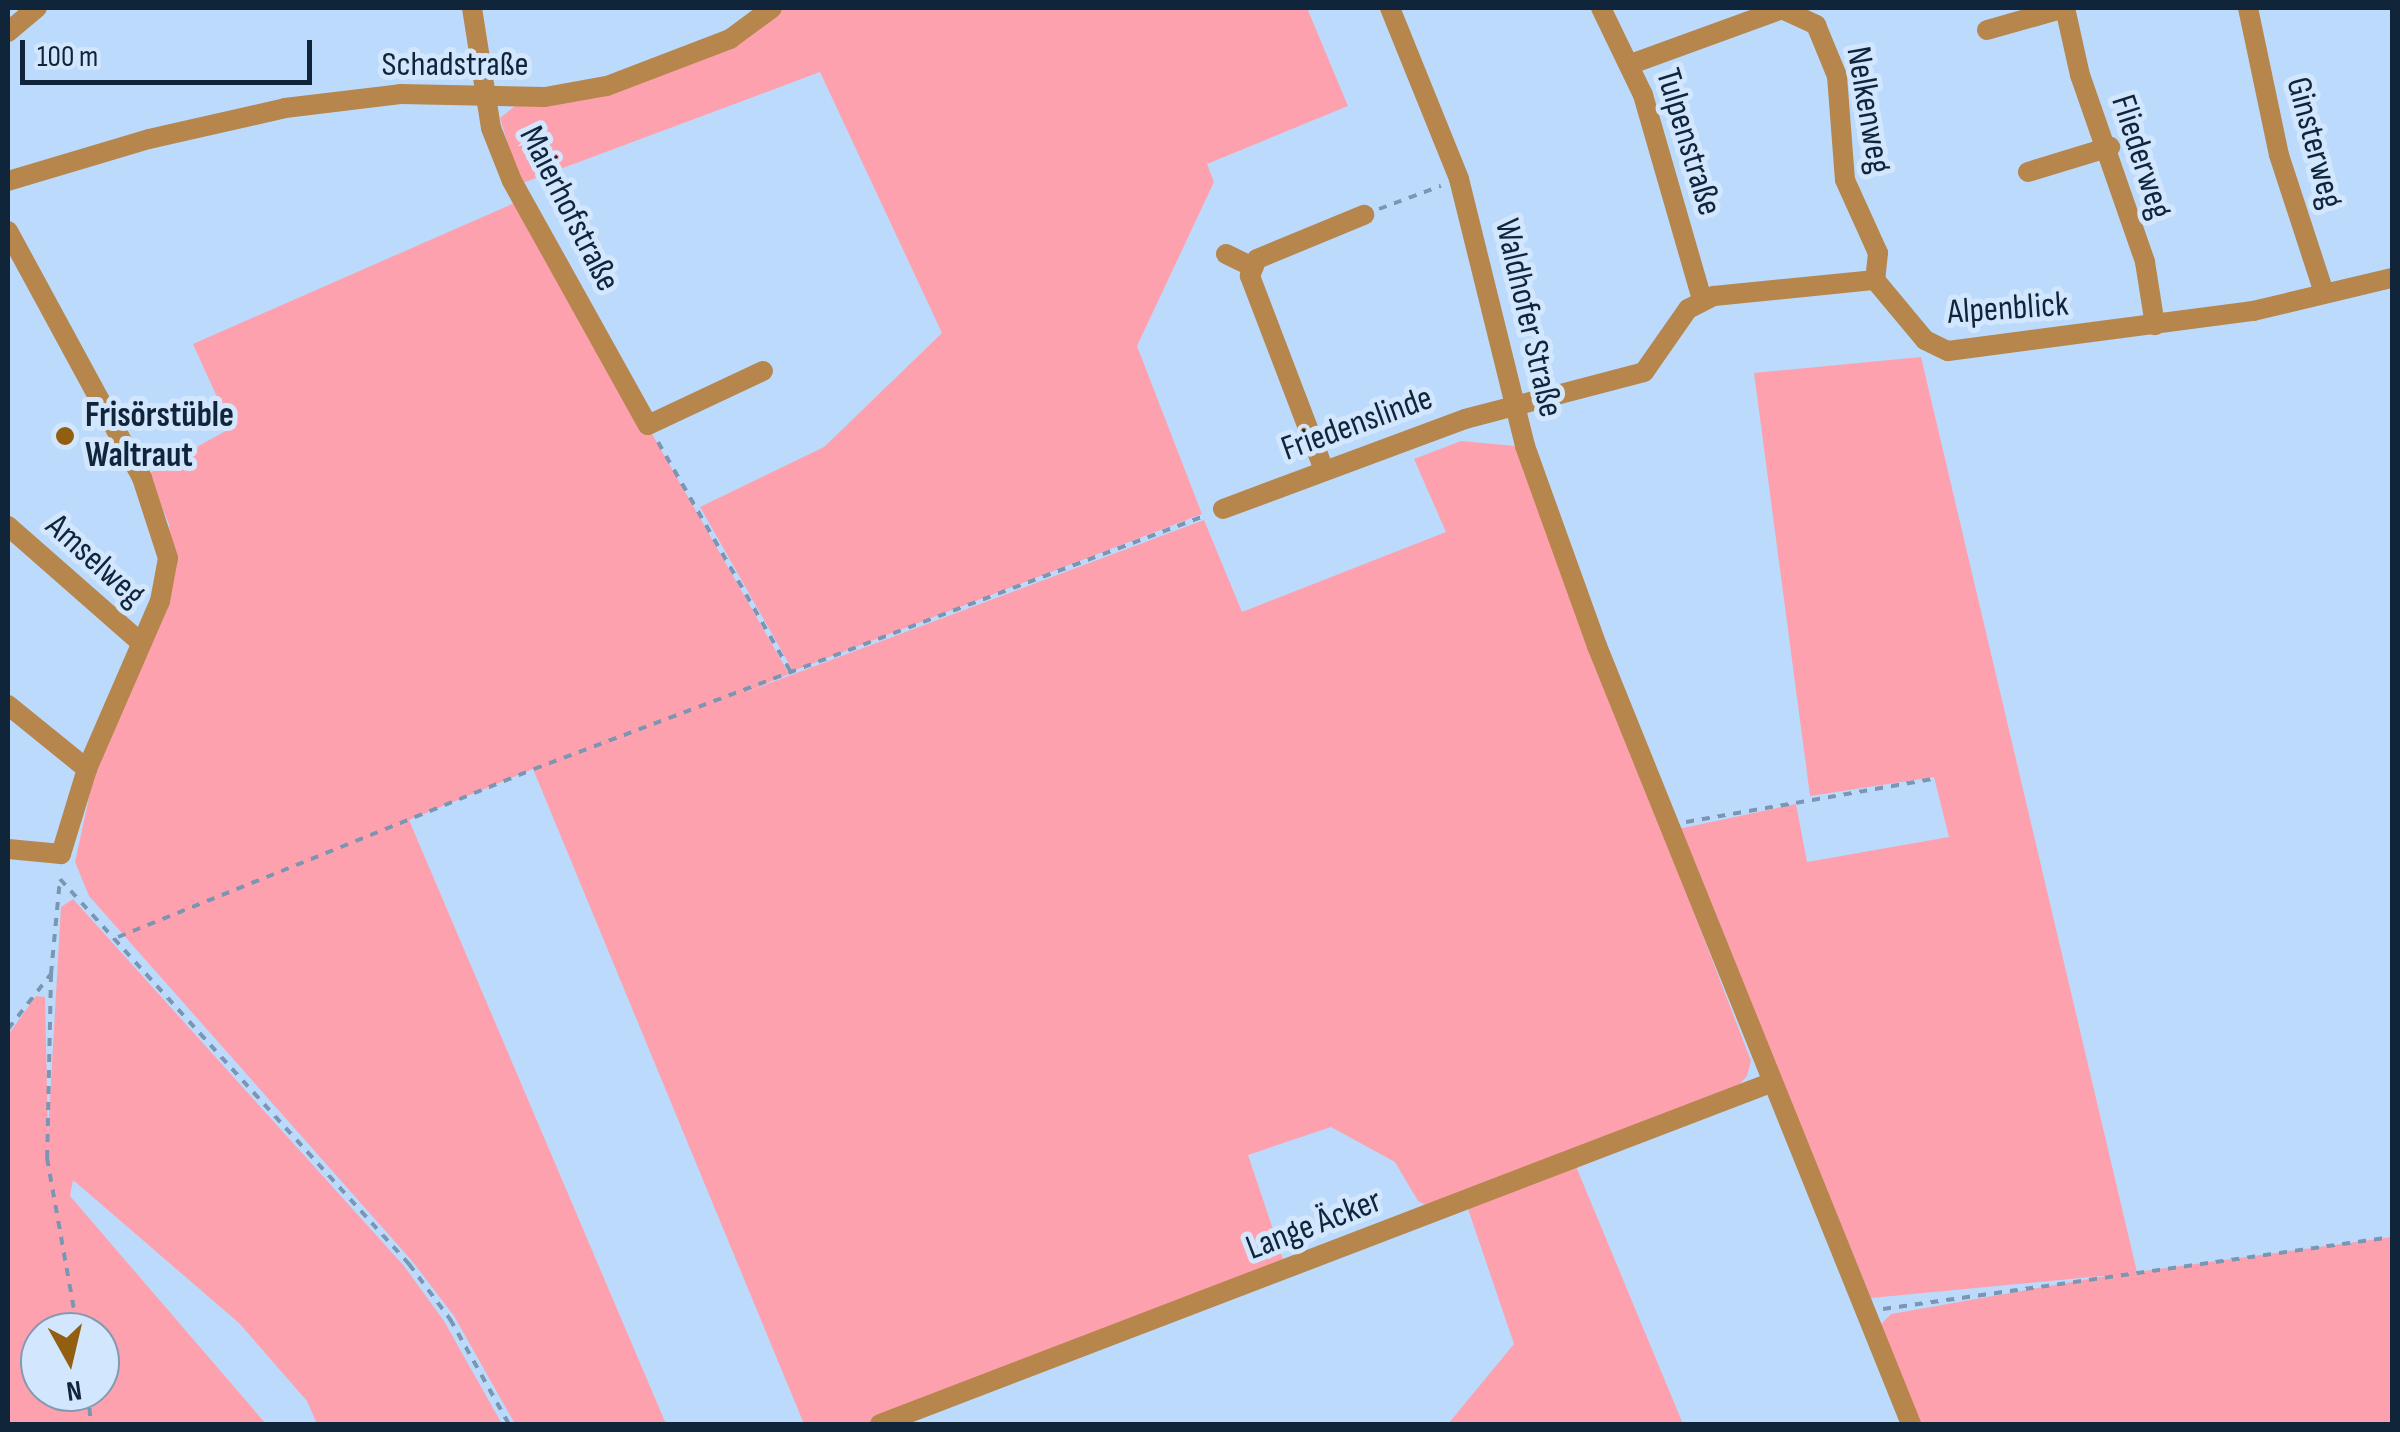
<!DOCTYPE html>
<meta charset="utf-8">
<style>
body{margin:0}
#map{position:relative;width:2400px;height:1432px;overflow:hidden;background:#bcdbfc;font-family:"Sofia Sans Condensed",sans-serif}
div>[style]{position:absolute}
.green>*{inset:0;background:#fea1af}
.path>*{height:4px;margin-top:-2px;transform-origin:0;background:repeating-linear-gradient(90deg,#7b96b2 0 8px,transparent 0 16px)}
.minor>*{height:20px;margin:-10px;padding:0 10px;transform-origin:10px;border-radius:10px;background:#b6864c}
.dots>*{width:28px;height:28px;translate:-50% -50%;box-sizing:border-box;border:5px solid #d2e7fe;border-radius:50%}
span{translate:-50% -50%;white-space:nowrap;text-align:center;line-height:1.15;-webkit-text-stroke:10px #d2e7fe;paint-order:stroke}
.street-label{font-size:35px;color:#11253a}
.poi-label{font-size:35px;color:#11253a;font-weight:700}
.left{translate:0 -50%;text-align:left}
.frame{position:absolute;inset:0;border:10px solid #11253a;pointer-events:none}
.north{position:absolute;left:20px;top:1312px;width:100px;height:100px;box-sizing:border-box;background:#d2e7fe;border:2px solid #8599b0;border-radius:50%;rotate:172deg;font-size:28px;font-weight:700;line-height:40px;text-align:center;color:#11253a}
.north::after{content:'';display:block;margin:auto;width:35px;height:45px;background:#925f11;clip-path:polygon(50% 0,100% 100%,50% 72%,0 100%)}
.scale{position:absolute;left:20px;top:40px;width:292px;height:45px;box-sizing:border-box;border:5px solid #11253a;border-top:0;padding-left:12px;font-size:30px;line-height:35px;white-space:nowrap;color:#11253a;-webkit-text-stroke:8px #d2e7fe;paint-order:stroke}
</style>
<div id="map">
<div class="green">
<div style="clip-path:polygon(781px 8px,1307px 8px,1348px 106px,1207px 164px,1214px 182px,1137px 346px,1202px 514px,793px 671px,700px 507px,824px 447px,942px 333px,820px 72px,520px 184px,500px 118px,515px 106px,578px 98px)"></div>
<div style="clip-path:polygon(519px 201px,789px 674px,746px 692px,1204px 520px,1242px 612px,1446px 532px,1414px 459px,1461px 441px,1515px 446px,1751px 1061px,1747px 1076px,1737px 1087px,1431px 1208px,1418px 1201px,1395px 1162px,1331px 1127px,1248px 1155px,1285px 1265px,865px 1424px,804px 1424px,533px 769px,409px 820px,666px 1424px,515px 1424px,454px 1316px,412px 1261px,89px 896px,75px 862px,95px 770px,174px 579px,169px 524px,148px 474px,231px 428px,193px 344px)"></div>
<div style="clip-path:polygon(1921px 357px,2137px 1272px,2392px 1237px,2392px 1424px,1917px 1424px,1881px 1338px,1881px 1324px,1891px 1314px,2112px 1275px,1871px 1298px,1678px 829px,1796px 804px,1807px 862px,1949px 837px,1934px 777px,1810px 796px,1754px 373px)"></div>
<div style="clip-path:polygon(evenodd,73px 899px,404px 1266px,444px 1321px,502px 1424px,317px 1424px,307px 1401px,239px 1323px,73px 1180px,70px 1196px,266px 1424px,8px 1424px,8px 1035px,36px 996px,45px 997px,48px 1133px,61px 907px,73px 899px,40px 1332px,100px 1332px,100px 1392px,40px 1392px,40px 1332px)"></div>
<div style="clip-path:polygon(1575px 1164px,1683px 1424px,1448px 1424px,1514px 1344px,1467px 1206px)"></div>
</div>
<div class="path">
<div style="left:1379px;top:209px;width:66px;rotate:-20.4deg"></div>
<div style="left:658px;top:442px;width:266px;rotate:60deg"></div>
<div style="left:1686px;top:822px;width:250px;rotate:-9.9deg"></div>
<div style="left:60px;top:879px;width:520px;rotate:47.81deg"></div>
<div style="left:409px;top:1264px;width:69px;rotate:53.3deg"></div>
<div style="left:450px;top:1319px;width:120px;rotate:60.7deg"></div>
<div style="left:118px;top:937px;width:449px;rotate:-22deg"></div>
<div style="left:534px;top:769px;width:716px;rotate:-20.69deg"></div>
<div style="left:51px;top:974px;width:184px;rotate:91.2deg"></div>
<div style="left:47px;top:1158px;width:177px;rotate:79.9deg"></div>
<div style="left:8px;top:1029px;width:70px;rotate:-52deg"></div>
<div style="left:51px;top:974px;width:95px;rotate:-84.6deg"></div>
<div style="left:1883px;top:1309px;width:514px;rotate:-8.05deg"></div>
<div style="left:88px;top:1392px;width:32px;rotate:85deg"></div>
</div>
<div class="minor">
<div style="left:472px;top:8px;width:121px;rotate:81deg"></div>
<div style="left:491px;top:128px;width:57px;rotate:68.4deg"></div>
<div style="left:512px;top:181px;width:279px;rotate:60.9deg"></div>
<div style="left:648px;top:425px;width:127px;rotate:-25.2deg"></div>
<div style="left:1390px;top:8px;width:184px;rotate:68deg"></div>
<div style="left:1459px;top:179px;width:275px;rotate:76.1deg"></div>
<div style="left:1525px;top:446px;width:213px;rotate:70.2deg"></div>
<div style="left:1597px;top:646px;width:839px;rotate:68.02deg"></div>
<div style="left:1601px;top:8px;width:97px;rotate:64.2deg"></div>
<div style="left:1643px;top:95px;width:213px;rotate:73.9deg"></div>
<div style="left:2065px;top:8px;width:69px;rotate:77.4deg"></div>
<div style="left:2080px;top:75px;width:198px;rotate:70.8deg"></div>
<div style="left:2145px;top:262px;width:64px;rotate:81deg"></div>
<div style="left:2248px;top:8px;width:150px;rotate:78.1deg"></div>
<div style="left:2279px;top:155px;width:145px;rotate:71.9deg"></div>
<div style="left:1987px;top:30px;width:81px;rotate:-15.8deg"></div>
<div style="left:8px;top:32px;width:38px;rotate:-40deg"></div>
<div style="left:1631px;top:64px;width:161px;rotate:-20deg"></div>
<div style="left:1782px;top:9px;width:38px;rotate:25deg"></div>
<div style="left:1816px;top:25px;width:55px;rotate:67.6deg"></div>
<div style="left:1837px;top:76px;width:104px;rotate:85.6deg"></div>
<div style="left:1845px;top:180px;width:80px;rotate:65.7deg"></div>
<div style="left:1878px;top:253px;width:27px;rotate:96deg"></div>
<div style="left:2028px;top:172px;width:86px;rotate:-17deg"></div>
<div style="left:8px;top:181px;width:147px;rotate:-16.6deg"></div>
<div style="left:149px;top:139px;width:139px;rotate:-12.8deg"></div>
<div style="left:285px;top:108px;width:116px;rotate:-6.9deg"></div>
<div style="left:400px;top:94px;width:145px;rotate:1.2deg"></div>
<div style="left:545px;top:97px;width:63px;rotate:-10.1deg"></div>
<div style="left:607px;top:86px;width:132px;rotate:-20.9deg"></div>
<div style="left:730px;top:39px;width:52px;rotate:-36.4deg"></div>
<div style="left:8px;top:231px;width:281px;rotate:61.5deg"></div>
<div style="left:142px;top:478px;width:84px;rotate:72deg"></div>
<div style="left:168px;top:558px;width:44px;rotate:100.5deg"></div>
<div style="left:160px;top:601px;width:183px;rotate:113.5deg"></div>
<div style="left:87px;top:769px;width:89px;rotate:107deg"></div>
<div style="left:61px;top:854px;width:53px;rotate:-174.6deg"></div>
<div style="left:1226px;top:254px;width:28px;rotate:26deg"></div>
<div style="left:1324px;top:470px;width:208px;rotate:-110.9deg"></div>
<div style="left:1250px;top:276px;width:18px;rotate:-68deg"></div>
<div style="left:1257px;top:259px;width:116px;rotate:-22.4deg"></div>
<div style="left:1223px;top:509px;width:258px;rotate:-20.4deg"></div>
<div style="left:1465px;top:419px;width:185px;rotate:-14.7deg"></div>
<div style="left:1644px;top:372px;width:77px;rotate:-55.1deg"></div>
<div style="left:1688px;top:309px;width:29px;rotate:-27deg"></div>
<div style="left:1714px;top:296px;width:162px;rotate:-5.7deg"></div>
<div style="left:1875px;top:280px;width:78px;rotate:50.2deg"></div>
<div style="left:1925px;top:340px;width:25px;rotate:26deg"></div>
<div style="left:1948px;top:351px;width:308px;rotate:-7.5deg"></div>
<div style="left:2253px;top:311px;width:143px;rotate:-13.4deg"></div>
<div style="left:8px;top:526px;width:177px;rotate:41.3deg"></div>
<div style="left:8px;top:705px;width:102px;rotate:39deg"></div>
<div style="left:880px;top:1424px;width:953px;rotate:-20.96deg"></div>
</div>
<div class="dots">
<div style="left:65px;top:436px;background:#925f11"></div>
</div>
<div class="street-label">
<span style="left:455px;top:65px">Schadstraße</span>
<span style="left:1868px;top:110px;rotate:80deg">Nelkenweg</span>
<span style="left:1688px;top:142px;rotate:73deg">Tulpenstraße</span>
<span style="left:2314px;top:143px;rotate:75deg">Ginsterweg</span>
<span style="left:2141px;top:157px;rotate:72deg">Fliederweg</span>
<span style="left:569px;top:209px;rotate:63deg">Maierhofstraße</span>
<span style="left:2008px;top:309px;rotate:-4deg">Alpenblick</span>
<span style="left:1528px;top:318px;rotate:77deg">Waldhofer Straße</span>
<span style="left:1357px;top:424px;rotate:-20deg">Friedenslinde</span>
<span style="left:95px;top:561px;rotate:42deg">Amselweg</span>
<span style="left:1314px;top:1225px;rotate:-21deg">Lange Äcker</span>
</div>
<div class="poi-label">
<span class="left" style="left:85px;top:436px">Frisörstüble<br>Waltraut</span>
</div>
<div class="frame"></div>
<div class="north">N</div>
<div class="scale">100 m</div>
</div>
